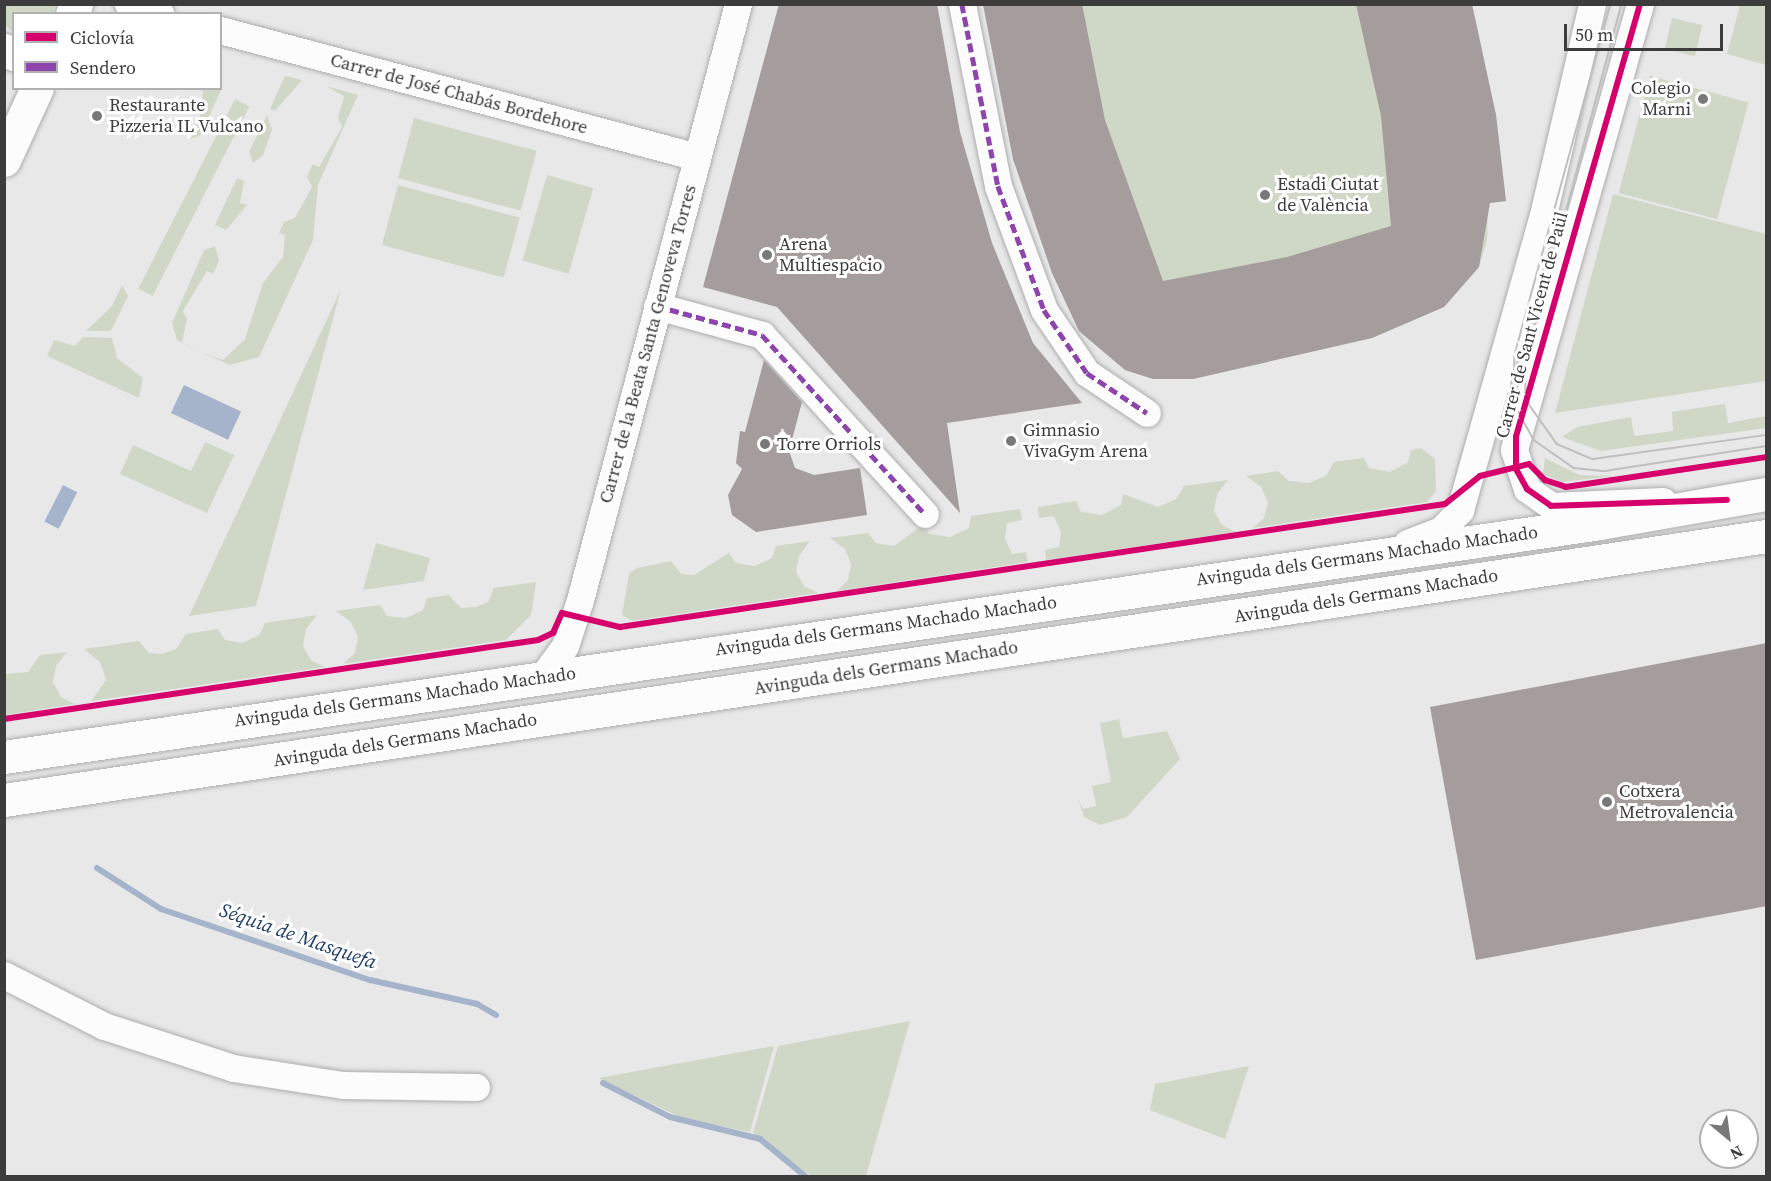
<!DOCTYPE html>
<meta charset="utf-8">
<style>
body{margin:0}
#map{position:relative;width:1771px;height:1181px;overflow:hidden;background:#e8e8e9;font-family:"Source Serif 4",serif}
div>[style]{position:absolute}
.green>*{inset:0;background:#cfd8c7;transform-origin:0 0}
.water>*{inset:0;background:#a6b4cb;transform-origin:0 0}
.stream>*{height:6px;margin:-3px;padding:0 3px;transform-origin:3px;border-radius:3px;background:#a6b4cb}
.building>*{inset:0;background:#a49d9c}
.roads{filter:drop-shadow(0 0 2px #adadae) drop-shadow(0 0 2px #adadae)}
.minor>*{height:27px;margin:-13.5px;padding:0 13.5px;transform-origin:13.5px;border-radius:13.5px;background:#fcfcfc}
.major>*{height:33px;margin:-16.5px;padding:0 16.5px;transform-origin:16.5px;border-radius:16.5px;background:#fcfcfc}
.tram>*{height:1.5px;margin:-0.75px;padding:0 0.75px;transform-origin:0.75px;border-radius:0.75px;background:#bfbfc0}
.quiet>*{height:4.5px;margin-top:-2.25px;transform-origin:0;background:repeating-linear-gradient(90deg,#8e44ad 0 9px,transparent 0 13.5px)}
.cycleway>*{height:6px;margin:-3px;padding:0 3px;transform-origin:3px;border-radius:3px;background:#d6006c}
.dots>*{width:16px;height:16px;translate:-50% -50%;box-sizing:border-box;border:3px solid #fff;border-radius:50%}
span{translate:-50% -50%;white-space:nowrap;text-align:center;line-height:1.15;-webkit-text-stroke:6px #fff;paint-order:stroke}
.poi-label{font-size:18px;color:#3c3c3d}
.right{translate:-100% -50%;text-align:right}
.left{translate:0 -50%;text-align:left}
.street-label{font-size:18px;color:#3c3c3d}
.water-label{font-size:20px;color:#213e69;font-style:italic}
.frame{position:absolute;inset:0;border:6px solid #3c3c3d;pointer-events:none}
.legend{position:absolute;left:12px;top:12px;width:210px;height:78px;box-sizing:border-box;background:#fff;border:2px solid #b1b1b1;margin:0;padding:8px 10px;list-style:none;font-size:18px;color:#3c3c3d}
.legend li{display:flex;align-items:center;gap:12px;height:30px}
.legend b{width:30px;border:2px solid #b1b1b1}
.north{position:absolute;left:1699px;top:1109px;width:60px;height:60px;box-sizing:border-box;background:#fff;border:2px solid #b1b1b1;border-radius:50%;rotate:151deg;font-size:16px;font-weight:700;line-height:24px;text-align:center;color:#3c3c3d}
.north::after{content:'';display:block;margin:auto;width:21px;height:27px;background:#787879;clip-path:polygon(50% 0,100% 100%,50% 72%,0 100%)}
.scale{position:absolute;left:1564px;top:24px;width:159px;height:27px;box-sizing:border-box;border:3px solid #3c3c3d;border-top:0;padding-left:8px;font-size:18px;line-height:21px;white-space:nowrap;color:#3c3c3d;-webkit-text-stroke:4px #fff;paint-order:stroke}
</style>
<div id="map">
<div class="green">
<div style="clip-path:polygon(4px 5px,54px 4px,54px 5px,53px 13px,14px 14px,13px 32px,5px 25px)"></div>
<div style="clip-path:polygon(983px 5px,1472px 5px,1496px 115px,1506px 201px,1488px 203px,1487px 240px,1479px 267px,1444px 307px,1372px 338px,1193px 379px,1153px 379px,1125px 370px,1079px 331px,1052px 273px,1013px 159px)"></div>
<div style="clip-path:polygon(1740px 5px,1766px 5px,1766px 65px,1727px 54px)"></div>
<div style="left:1672px;top:18px;width:31px;height:32px;rotate:13deg"></div>
<div style="clip-path:polygon(285px 76px,302px 80px,275px 111px,270px 109px)"></div>
<div style="left:1650px;top:76px;width:102px;height:121px;rotate:15deg"></div>
<div style="clip-path:polygon(326px 86px,358px 95px,318px 185px,313px 240px,259px 357px,230px 365px,203px 353px,223px 360px,245px 339px,263px 283px,283px 257px,285px 235px,279px 233px,284px 222px,295px 218px,312px 187px,307px 177px,313px 164px,319px 167px,342px 127px,338px 118px,344px 96px)"></div>
<div style="clip-path:polygon(203px 89px,221px 90px,200px 136px,189px 139px,200px 115px)"></div>
<div style="left:235px;top:99px;width:16px;height:213px;rotate:27deg"></div>
<div style="clip-path:polygon(267px 115px,272px 130px,263px 155px,253px 163px,249px 152px)"></div>
<div style="left:414px;top:118px;width:127px;height:62px;rotate:15deg"></div>
<div style="left:547px;top:175px;width:48px;height:89px;rotate:16deg"></div>
<div style="clip-path:polygon(237px 178px,244px 181px,240px 203px,247px 205px,226px 230px,215px 225px)"></div>
<div style="left:398px;top:185px;width:126px;height:62px;rotate:15deg"></div>
<div style="clip-path:polygon(1613px 194px,1766px 234px,1766px 381px,1555px 413px)"></div>
<div style="clip-path:polygon(215px 246px,219px 261px,213px 274px,207px 271px,183px 311px,187px 319px,182px 342px,200px 352px,177px 340px,172px 323px,204px 250px)"></div>
<div style="clip-path:polygon(122px 285px,128px 296px,111px 331px,86px 331px,112px 306px)"></div>
<div style="clip-path:polygon(341px 289px,256px 606px,189px 616px)"></div>
<div style="clip-path:polygon(83px 337px,112px 338px,117px 358px,143px 378px,139px 398px,47px 356px,54px 340px,75px 346px)"></div>
<div style="clip-path:polygon(1725px 404px,1728px 423px,1766px 416px,1766px 428px,1601px 451px,1562px 437px,1577px 427px,1631px 417px,1634px 436px,1673px 431px,1672px 412px)"></div>
<div style="clip-path:polygon(205px 442px,234px 455px,207px 513px,120px 474px,133px 445px,191px 471px)"></div>
<div style="clip-path:polygon(1421px 448px,1435px 459px,1436px 491px,1427px 502px,1253px 528px,1264px 518px,1268px 502px,1261px 487px,1246px 476px,1278px 471px,1289px 481px,1309px 483px,1326px 476px,1334px 462px,1364px 458px,1369px 468px,1390px 472px,1408px 462px,1411px 450px)"></div>
<div style="clip-path:polygon(1545px 458px,1579px 475px,1615px 476px,1561px 482px,1543px 474px)"></div>
<div style="clip-path:polygon(1228px 480px,1217px 494px,1214px 511px,1222px 525px,1236px 532px,1046px 560px,1045px 550px,1059px 547px,1061px 532px,1054px 516px,1039px 518px,1038px 507px,1076px 501px,1081px 512px,1102px 515px,1121px 505px,1123px 494px,1158px 507px,1176px 499px,1184px 486px)"></div>
<div style="clip-path:polygon(1020px 509px,1022px 520px,1007px 523px,1005px 539px,1012px 554px,1026px 552px,1028px 562px,837px 591px,848px 580px,851px 564px,845px 549px,830px 538px,868px 533px,876px 543px,894px 546px,924px 524px,929px 534px,950px 537px,969px 528px,971px 516px)"></div>
<div style="clip-path:polygon(810px 541px,799px 556px,796px 572px,804px 586px,818px 593px,632px 621px,622px 615px,629px 574px,637px 568px,671px 561px,681px 574px,694px 575px,729px 553px,736px 563px,755px 566px,772px 558px,776px 546px)"></div>
<div style="clip-path:polygon(376px 543px,430px 558px,424px 581px,363px 590px)"></div>
<div style="clip-path:polygon(536px 582px,531px 615px,506px 640px,343px 664px,355px 653px,358px 637px,351px 622px,336px 611px,380px 605px,387px 616px,406px 618px,423px 610px,427px 598px,449px 595px,461px 608px,476px 607px,488px 602px,494px 588px)"></div>
<div style="clip-path:polygon(317px 615px,306px 629px,303px 646px,311px 660px,325px 667px,91px 701px,106px 680px,100px 662px,84px 649px,139px 641px,149px 653px,162px 654px,176px 649px,186px 634px,218px 629px,225px 640px,243px 643px,260px 634px,265px 623px)"></div>
<div style="clip-path:polygon(67px 652px,56px 666px,53px 682px,61px 697px,75px 704px,5px 715px,5px 674px,28px 672px,40px 655px)"></div>
<div style="clip-path:polygon(1119px 719px,1123px 738px,1167px 731px,1180px 759px,1127px 817px,1100px 825px,1084px 817px,1078px 798px,1083px 809px,1096px 806px,1092px 786px,1111px 782px,1100px 723px)"></div>
<div style="clip-path:polygon(910px 1021px,866px 1176px,811px 1176px,753px 1133px,778px 1046px)"></div>
<div style="clip-path:polygon(774px 1046px,750px 1132px,684px 1119px,599px 1078px)"></div>
<div style="clip-path:polygon(1249px 1066px,1225px 1139px,1150px 1110px,1155px 1084px)"></div>
</div>
<div class="water">
<div style="left:184px;top:385px;width:63px;height:31px;rotate:25deg"></div>
<div style="left:63px;top:485px;width:16px;height:41px;rotate:27deg"></div>
</div>
<div class="stream">
<div style="left:97px;top:868px;width:76px;rotate:32.6deg"></div>
<div style="left:161px;top:909px;width:221px;rotate:18.8deg"></div>
<div style="left:370px;top:980px;width:110px;rotate:12.6deg"></div>
<div style="left:477px;top:1004px;width:22px;rotate:30deg"></div>
<div style="left:603px;top:1083px;width:75px;rotate:26.9deg"></div>
<div style="left:670px;top:1117px;width:93px;rotate:13.7deg"></div>
<div style="left:760px;top:1139px;width:58px;rotate:39.4deg"></div>
</div>
<div class="building">
<div style="clip-path:polygon(779px 4px,937px 4px,960px 132px,992px 243px,1033px 343px,1082px 403px,947px 423px,960px 513px,777px 307px,703px 287px)"></div>
<div style="clip-path:polygon(983px 4px,1082px 4px,1105px 120px,1163px 281px,1287px 257px,1391px 226px,1381px 116px,1356px 4px,1472px 4px,1496px 115px,1506px 201px,1490px 203px,1479px 267px,1444px 307px,1372px 338px,1193px 379px,1153px 379px,1125px 370px,1079px 331px,1052px 273px,1013px 159px)"></div>
<div style="clip-path:polygon(764px 360px,802px 402px,789px 451px,795px 468px,814px 475px,860px 468px,867px 515px,756px 532px,732px 515px,728px 495px,742px 469px,736px 463px,740px 431px,745px 432px)"></div>
<div style="clip-path:polygon(1767px 643px,1767px 906px,1476px 960px,1430px 707px)"></div>
</div>
<div class="roads">
<div class="minor">
<div style="left:128px;top:4px;width:34px;rotate:17deg"></div>
<div style="left:962px;top:4px;width:186px;rotate:78.8deg"></div>
<div style="left:998px;top:186px;width:132px;rotate:69.6deg"></div>
<div style="left:1044px;top:310px;width:76px;rotate:55.7deg"></div>
<div style="left:1087px;top:373px;width:72px;rotate:33.7deg"></div>
<div style="left:1640px;top:4px;width:463px;rotate:105.8deg"></div>
<div style="left:1514px;top:450px;width:41px;rotate:71.6deg"></div>
<div style="left:1527px;top:489px;width:29px;rotate:35deg"></div>
<div style="left:1551px;top:506px;width:112px;rotate:-2.6deg"></div>
<div style="left:220px;top:30px;width:494px;rotate:14.9deg"></div>
<div style="left:657px;top:306px;width:109px;rotate:15.4deg"></div>
<div style="left:762px;top:335px;width:242px;rotate:47.7deg"></div>
<div style="left:1407px;top:543px;width:36px;rotate:-21deg"></div>
<div style="left:1441px;top:530px;width:28px;rotate:-46deg"></div>
<div style="left:1460px;top:510px;width:306px;rotate:-74.3deg"></div>
<div style="left:1543px;top:215px;width:217px;rotate:-76.9deg"></div>
<div style="left:543px;top:676px;width:37px;rotate:-54deg"></div>
<div style="left:565px;top:646px;width:48px;rotate:-71.9deg"></div>
<div style="left:580px;top:600px;width:617px;rotate:-75.15deg"></div>
<div style="left:4px;top:975px;width:112px;rotate:27deg"></div>
<div style="left:104px;top:1026px;width:136px;rotate:18deg"></div>
<div style="left:233px;top:1068px;width:111px;rotate:8.8deg"></div>
<div style="left:343px;top:1085px;width:133px;rotate:0.9deg"></div>
</div>
<div class="major">
<div style="left:72px;top:14px;width:11px;rotate:-68deg"></div>
<div style="left:4px;top:50px;width:11px;rotate:22deg"></div>
<div style="left:4px;top:160px;width:79px;rotate:-65.4deg"></div>
<div style="left:4px;top:757px;width:1613px;rotate:-8.34deg"></div>
<div style="left:1600px;top:523px;width:169px;rotate:-9.9deg"></div>
<div style="left:4px;top:800px;width:1782px;rotate:-8.52deg"></div>
</div>
</div>
<div class="tram">
<div style="left:1611px;top:4px;width:364px;rotate:105.3deg"></div>
<div style="left:1515px;top:355px;width:48px;rotate:91.2deg"></div>
<div style="left:1514px;top:403px;width:42px;rotate:61.6deg"></div>
<div style="left:1534px;top:440px;width:49px;rotate:35deg"></div>
<div style="left:1574px;top:468px;width:31px;rotate:6deg"></div>
<div style="left:1605px;top:471px;width:163px;rotate:-8.8deg"></div>
<div style="left:1622px;top:4px;width:371px;rotate:105deg"></div>
<div style="left:1526px;top:362px;width:38px;rotate:90deg"></div>
<div style="left:1526px;top:400px;width:54px;rotate:54.8deg"></div>
<div style="left:1557px;top:444px;width:39px;rotate:23deg"></div>
<div style="left:1593px;top:459px;width:175px;rotate:-7.9deg"></div>
</div>
<div class="quiet">
<div style="left:962px;top:4px;width:186px;rotate:78.8deg"></div>
<div style="left:998px;top:186px;width:132px;rotate:69.6deg"></div>
<div style="left:1044px;top:310px;width:76px;rotate:55.7deg"></div>
<div style="left:1087px;top:373px;width:72px;rotate:33.7deg"></div>
<div style="left:657px;top:306px;width:109px;rotate:15.4deg"></div>
<div style="left:762px;top:335px;width:242px;rotate:47.7deg"></div>
</div>
<div class="cycleway">
<div style="left:1640px;top:4px;width:450px;rotate:106deg"></div>
<div style="left:1516px;top:437px;width:32px;rotate:90deg"></div>
<div style="left:1516px;top:469px;width:23px;rotate:61deg"></div>
<div style="left:1527px;top:489px;width:29px;rotate:35deg"></div>
<div style="left:1551px;top:506px;width:176px;rotate:-2deg"></div>
<div style="left:4px;top:719px;width:540px;rotate:-8.42deg"></div>
<div style="left:538px;top:640px;width:17px;rotate:-25deg"></div>
<div style="left:553px;top:633px;width:22px;rotate:-66deg"></div>
<div style="left:562px;top:613px;width:60px;rotate:13.6deg"></div>
<div style="left:620px;top:627px;width:834px;rotate:-8.48deg"></div>
<div style="left:1445px;top:504px;width:45px;rotate:-38.7deg"></div>
<div style="left:1480px;top:476px;width:50px;rotate:-13.8deg"></div>
<div style="left:1529px;top:464px;width:23px;rotate:45deg"></div>
<div style="left:1545px;top:480px;width:22px;rotate:18deg"></div>
<div style="left:1566px;top:487px;width:202px;rotate:-8.5deg"></div>
</div>
<div class="dots">
<div style="left:1703px;top:99px;background:#787879"></div>
<div style="left:97px;top:116px;background:#787879"></div>
<div style="left:1265px;top:195px;background:#787879"></div>
<div style="left:767px;top:255px;background:#787879"></div>
<div style="left:1011px;top:441px;background:#787879"></div>
<div style="left:765px;top:444px;background:#787879"></div>
<div style="left:1607px;top:802px;background:#787879"></div>
</div>
<div class="poi-label">
<span class="right" style="left:1691px;top:99px">Colegio<br>Marni</span>
<span class="left" style="left:109px;top:116px">Restaurante<br>Pizzeria IL Vulcano</span>
<span class="left" style="left:1277px;top:195px">Estadi Ciutat<br>de València</span>
<span class="left" style="left:779px;top:255px">Arena<br>Multiespacio</span>
<span class="left" style="left:1023px;top:441px">Gimnasio<br>VivaGym Arena</span>
<span class="left" style="left:777px;top:444px">Torre Orriols</span>
<span class="left" style="left:1619px;top:802px">Cotxera<br>Metrovalencia</span>
</div>
<div class="street-label">
<span style="left:459px;top:94px;rotate:15deg">Carrer de José Chabás Bordehore</span>
<span style="left:1532px;top:325px;rotate:-75deg">Carrer de Sant Vicent de Paül</span>
<span style="left:648px;top:344px;rotate:-75deg">Carrer de la Beata Santa Genoveva Torres</span>
<span style="left:1367px;top:556px;rotate:-8deg">Avinguda dels Germans Machado Machado</span>
<span style="left:1366px;top:596px;rotate:-9deg">Avinguda dels Germans Machado</span>
<span style="left:886px;top:626px;rotate:-8deg">Avinguda dels Germans Machado Machado</span>
<span style="left:886px;top:668px;rotate:-9deg">Avinguda dels Germans Machado</span>
<span style="left:405px;top:697px;rotate:-8deg">Avinguda dels Germans Machado Machado</span>
<span style="left:405px;top:740px;rotate:-9deg">Avinguda dels Germans Machado</span>
</div>
<div class="water-label">
<span style="left:298px;top:936px;rotate:19deg">Séquia de Masquefa</span>
</div>
<div class="frame"></div>
<ul class="legend">
<li><b style="height:8px;background:#d6006c"></b>Ciclovía</li>
<li><b style="height:8px;background:#8e44ad"></b>Sendero</li>
</ul>
<div class="north">N</div>
<div class="scale">50 m</div>
</div>
